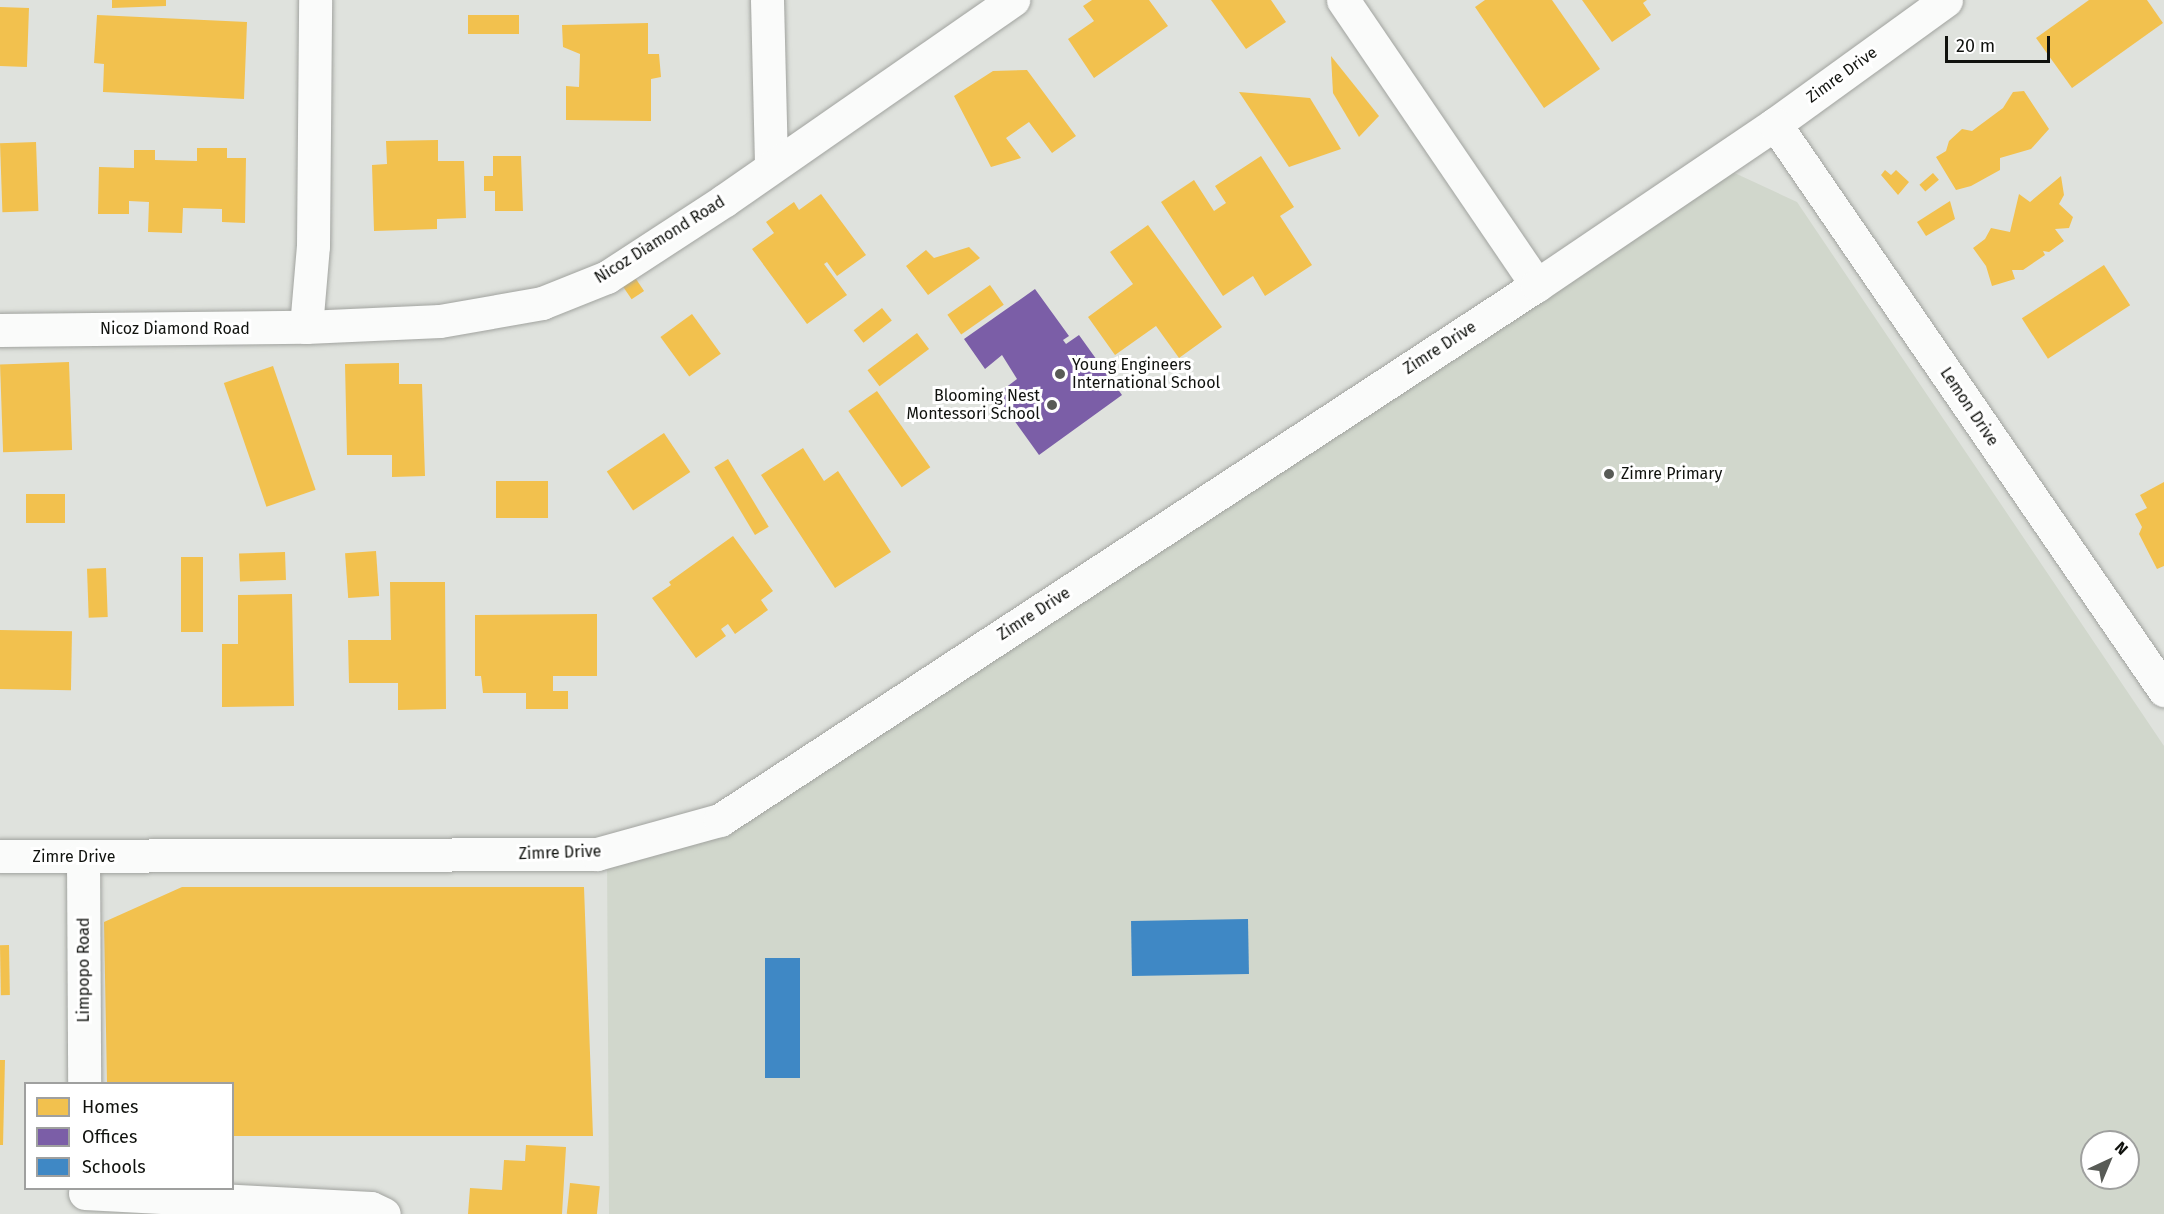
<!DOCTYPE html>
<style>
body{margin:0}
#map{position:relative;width:2164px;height:1214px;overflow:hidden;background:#dfe2dd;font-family:"Fira Sans",sans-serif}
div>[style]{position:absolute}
.built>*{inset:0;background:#d1d7cc}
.homes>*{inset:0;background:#f2c14e;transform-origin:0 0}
.offices>*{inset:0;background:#7b5ea7}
.schools>*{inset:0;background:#3f88c5;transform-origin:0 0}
.roads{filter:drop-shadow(0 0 2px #a1a39f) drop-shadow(0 0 2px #a1a39f)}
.minor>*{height:33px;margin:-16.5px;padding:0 16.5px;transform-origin:16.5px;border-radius:16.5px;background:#fafbfa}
.tertiary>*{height:33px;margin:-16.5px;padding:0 16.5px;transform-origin:16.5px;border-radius:16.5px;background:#fafbfa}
.dots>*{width:16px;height:16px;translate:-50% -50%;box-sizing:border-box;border:3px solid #fff;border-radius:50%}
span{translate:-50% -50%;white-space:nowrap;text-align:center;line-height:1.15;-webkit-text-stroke:6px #fff;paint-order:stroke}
.street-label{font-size:16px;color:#10120e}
.poi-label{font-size:16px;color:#10120e}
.left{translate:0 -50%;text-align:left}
.right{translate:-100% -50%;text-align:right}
.legend{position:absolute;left:24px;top:1082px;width:210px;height:108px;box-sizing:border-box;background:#fff;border:2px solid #9fa09f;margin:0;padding:8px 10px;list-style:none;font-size:18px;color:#10120e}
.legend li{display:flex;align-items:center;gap:12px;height:30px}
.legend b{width:30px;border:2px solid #9fa09f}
.north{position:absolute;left:2080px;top:1130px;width:60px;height:60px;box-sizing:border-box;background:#fff;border:2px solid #9fa09f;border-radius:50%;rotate:44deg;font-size:16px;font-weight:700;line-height:24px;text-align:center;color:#10120e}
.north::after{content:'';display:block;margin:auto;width:21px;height:27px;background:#585b56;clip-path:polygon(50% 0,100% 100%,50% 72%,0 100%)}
.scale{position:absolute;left:1945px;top:36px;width:105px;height:27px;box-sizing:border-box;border:3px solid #10120e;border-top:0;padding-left:8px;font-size:18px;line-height:21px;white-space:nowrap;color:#10120e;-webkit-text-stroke:4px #fff;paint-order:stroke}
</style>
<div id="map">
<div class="built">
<div style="clip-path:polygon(evenodd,1700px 157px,1797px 202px,2164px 746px,2164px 1214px,609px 1214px,607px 854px,711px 835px,1700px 157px,2092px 1142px,2128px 1142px,2128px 1178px,2092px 1178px,2092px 1142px)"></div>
</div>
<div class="homes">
<div style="clip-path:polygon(112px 0,166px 0,166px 6px,112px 8px)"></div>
<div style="clip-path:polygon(1092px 0,1149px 0,1168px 26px,1094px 78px,1068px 39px,1094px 21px,1083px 6px)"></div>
<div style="clip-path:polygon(1211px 0,1271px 0,1286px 22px,1246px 49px)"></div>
<div style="clip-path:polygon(1485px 0,1552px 0,1600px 69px,1544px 108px,1475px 7px)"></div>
<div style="clip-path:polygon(1582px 0,1647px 0,1643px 3px,1651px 15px,1612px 42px)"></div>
<div style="clip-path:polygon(2089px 0,2147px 0,2163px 23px,2072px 88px,2036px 38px)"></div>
<div style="left:0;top:7px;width:29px;height:59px;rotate:2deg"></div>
<div style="clip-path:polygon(97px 15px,247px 22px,244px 99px,103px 92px,104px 64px,94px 63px)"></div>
<div style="left:519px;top:15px;width:19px;height:51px;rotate:90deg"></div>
<div style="clip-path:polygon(648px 23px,648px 54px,659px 54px,661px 77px,651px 79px,651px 121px,566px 120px,566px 86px,579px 87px,580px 54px,563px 47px,562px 25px)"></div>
<div style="clip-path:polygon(1331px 56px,1379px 116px,1359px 137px,1333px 93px)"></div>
<div style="clip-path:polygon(1027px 70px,1076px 136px,1052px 153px,1029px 122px,1006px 138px,1021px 158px,991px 167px,954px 96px,993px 71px)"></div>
<div style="clip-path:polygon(2024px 91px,2049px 129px,2031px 149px,2000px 158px,2000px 170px,1971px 186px,1956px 190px,1936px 157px,1946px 151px,1949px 141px,1962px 129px,1972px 131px,2003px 108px,2013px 92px)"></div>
<div style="clip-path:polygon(1239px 92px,1310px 98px,1341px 149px,1289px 167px)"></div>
<div style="clip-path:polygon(438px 140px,438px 161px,464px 161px,466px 218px,437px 219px,437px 229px,374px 231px,372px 165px,387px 164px,386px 141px)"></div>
<div style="left:36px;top:142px;width:69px;height:36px;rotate:88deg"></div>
<div style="clip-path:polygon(197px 148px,227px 148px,227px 158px,246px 158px,245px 223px,222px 222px,222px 209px,183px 208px,182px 233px,148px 232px,149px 202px,129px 201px,129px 214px,98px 214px,99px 167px,134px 168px,134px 150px,155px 150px,155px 160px,197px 161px)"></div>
<div style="clip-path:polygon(493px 156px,521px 156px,523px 211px,495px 211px,495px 191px,484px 191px,484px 176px,493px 176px)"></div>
<div style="clip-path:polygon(1261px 156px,1294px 207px,1280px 216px,1312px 265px,1265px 296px,1253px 276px,1223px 296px,1161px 202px,1194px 180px,1214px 211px,1226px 203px,1215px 186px)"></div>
<div style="clip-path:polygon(1885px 170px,1891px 175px,1896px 170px,1909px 182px,1898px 195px,1881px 175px)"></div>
<div style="left:1933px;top:173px;width:9px;height:18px;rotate:49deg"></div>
<div style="clip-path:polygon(2061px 176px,2064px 195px,2059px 204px,2073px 217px,2069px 228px,2055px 229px,2064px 241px,2049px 252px,2043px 251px,2045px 255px,2023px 270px,2012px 270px,2015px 279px,1992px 286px,1986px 266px,1973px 248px,1985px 239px,1991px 228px,2010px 232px,2019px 194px,2030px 202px)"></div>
<div style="clip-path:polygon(821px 194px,866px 255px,837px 276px,827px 262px,824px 264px,847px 295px,807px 324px,752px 249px,774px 233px,766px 222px,794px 202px,799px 210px)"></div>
<div style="clip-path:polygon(1950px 201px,1955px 219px,1926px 236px,1917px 222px)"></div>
<div style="clip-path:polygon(1148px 225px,1222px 327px,1179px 358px,1156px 326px,1115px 355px,1088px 317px,1133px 284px,1110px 252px)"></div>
<div style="clip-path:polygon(969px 247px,980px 258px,928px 295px,906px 266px,926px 250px,934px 258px)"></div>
<div style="left:2104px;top:265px;width:48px;height:98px;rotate:57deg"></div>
<div style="left:634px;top:276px;width:18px;height:15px;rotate:56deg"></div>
<div style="left:990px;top:285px;width:24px;height:52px;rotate:55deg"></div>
<div style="left:882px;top:308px;width:16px;height:36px;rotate:52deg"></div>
<div style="left:692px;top:314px;width:49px;height:39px;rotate:54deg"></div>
<div style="left:917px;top:333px;width:20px;height:62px;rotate:53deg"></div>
<div style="left:69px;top:362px;width:88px;height:69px;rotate:88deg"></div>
<div style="clip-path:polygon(399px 363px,399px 384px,422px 384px,425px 476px,392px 477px,392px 455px,347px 455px,345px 364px)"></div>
<div style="left:273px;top:366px;width:131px;height:52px;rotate:71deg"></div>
<div style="left:877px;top:391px;width:93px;height:35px;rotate:55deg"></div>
<div style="left:664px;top:433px;width:47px;height:69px;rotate:56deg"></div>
<div style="clip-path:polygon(803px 448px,824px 481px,838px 471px,891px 552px,835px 588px,761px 475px)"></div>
<div style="left:728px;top:459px;width:79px;height:16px;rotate:59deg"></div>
<div style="left:496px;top:481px;width:52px;height:37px"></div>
<div style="clip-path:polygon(2164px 482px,2164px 566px,2157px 569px,2139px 534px,2142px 527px,2135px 514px,2147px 508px,2140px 495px)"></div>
<div style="left:26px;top:494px;width:39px;height:29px"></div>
<div style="clip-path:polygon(733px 536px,773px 591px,761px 600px,768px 610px,735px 634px,728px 624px,721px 629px,726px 636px,696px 658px,652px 598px,671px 585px,669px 582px)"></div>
<div style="left:376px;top:551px;width:45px;height:31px;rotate:86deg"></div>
<div style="left:285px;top:552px;width:28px;height:46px;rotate:88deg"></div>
<div style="left:181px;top:557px;width:22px;height:75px"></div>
<div style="left:106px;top:568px;width:49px;height:19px;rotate:88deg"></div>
<div style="clip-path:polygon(390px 582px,445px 582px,446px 709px,398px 710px,398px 683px,349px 683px,348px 640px,391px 640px)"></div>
<div style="clip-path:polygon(292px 594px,294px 706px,222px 707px,222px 644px,238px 644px,238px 595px)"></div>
<div style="clip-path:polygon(597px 614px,597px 676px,553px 676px,553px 691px,568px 691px,568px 709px,526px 709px,526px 693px,483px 693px,481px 676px,475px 676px,475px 615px)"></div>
<div style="left:0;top:630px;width:72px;height:59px;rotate:1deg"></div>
<div style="clip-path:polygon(182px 887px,584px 887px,593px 1136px,232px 1136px,232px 1084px,107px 1084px,104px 922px)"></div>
<div style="left:9px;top:945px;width:50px;height:9px;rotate:89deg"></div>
<div style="clip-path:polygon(0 1060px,5px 1060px,3px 1145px,0 1145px)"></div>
<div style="clip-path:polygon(526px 1145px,566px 1147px,562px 1214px,468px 1214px,470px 1188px,502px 1190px,504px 1160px,525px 1161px)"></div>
<div style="left:570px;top:1183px;width:30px;height:31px;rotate:6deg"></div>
</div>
<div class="offices">
<div style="clip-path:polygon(1035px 289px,1069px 336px,1063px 340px,1066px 344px,1079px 335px,1122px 395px,1039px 455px,996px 395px,1017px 379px,1002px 355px,985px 369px,964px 339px)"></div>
</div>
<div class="schools">
<div style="left:1248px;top:919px;width:55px;height:117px;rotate:89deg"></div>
<div style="left:765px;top:958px;width:35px;height:120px"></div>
</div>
<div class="roads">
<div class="minor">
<div style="left:767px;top:0;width:166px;rotate:88.6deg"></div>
<div style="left:1343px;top:0;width:345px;rotate:55.8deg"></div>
<div style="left:306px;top:327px;width:81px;rotate:-85.1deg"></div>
<div style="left:313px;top:246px;width:246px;rotate:-89.5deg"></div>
<div style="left:0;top:330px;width:306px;rotate:-0.6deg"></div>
<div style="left:306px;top:327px;width:134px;rotate:-2.6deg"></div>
<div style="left:440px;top:321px;width:104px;rotate:-10deg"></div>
<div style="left:542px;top:303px;width:70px;rotate:-21.8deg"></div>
<div style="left:607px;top:277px;width:141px;rotate:-33.1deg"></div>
<div style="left:725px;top:200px;width:351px;rotate:-34.8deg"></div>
<div style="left:0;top:856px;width:597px;rotate:-0.19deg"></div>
<div style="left:597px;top:854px;width:128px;rotate:-15.5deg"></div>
<div style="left:720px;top:820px;width:977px;rotate:-33.22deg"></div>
<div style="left:1537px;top:285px;width:287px;rotate:-34.1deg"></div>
<div style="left:1775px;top:124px;width:211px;rotate:-35.9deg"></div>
<div style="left:83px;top:857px;width:227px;rotate:89.7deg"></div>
<div style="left:85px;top:1193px;width:286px;rotate:3deg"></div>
<div style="left:371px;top:1208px;width:14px;rotate:25deg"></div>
</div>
<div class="tertiary">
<div style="left:1775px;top:124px;width:687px;rotate:55.5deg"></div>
</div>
</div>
<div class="dots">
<div style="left:1060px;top:374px;background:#585b56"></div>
<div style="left:1052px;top:405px;background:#585b56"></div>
<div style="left:1609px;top:474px;background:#585b56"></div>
</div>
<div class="street-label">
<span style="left:1842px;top:75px;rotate:-36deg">Zimre Drive</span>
<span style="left:660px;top:240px;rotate:-32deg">Nicoz Diamond Road</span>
<span style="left:175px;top:329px">Nicoz Diamond Road</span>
<span style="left:1440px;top:348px;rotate:-33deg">Zimre Drive</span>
<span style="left:1969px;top:407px;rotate:56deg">Lemon Drive</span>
<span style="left:1034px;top:614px;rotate:-33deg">Zimre Drive</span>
<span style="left:560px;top:853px;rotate:-2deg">Zimre Drive</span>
<span style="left:74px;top:857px">Zimre Drive</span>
<span style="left:84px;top:970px;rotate:-90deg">Limpopo Road</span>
</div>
<div class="poi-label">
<span class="left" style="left:1072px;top:374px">Young Engineers<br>International School</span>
<span class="right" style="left:1040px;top:405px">Blooming Nest<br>Montessori School</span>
<span class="left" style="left:1621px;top:474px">Zimre Primary</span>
</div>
<ul class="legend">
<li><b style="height:16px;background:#f2c14e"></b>Homes</li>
<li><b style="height:16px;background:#7b5ea7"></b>Offices</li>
<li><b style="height:16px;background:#3f88c5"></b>Schools</li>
</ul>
<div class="north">N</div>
<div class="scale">20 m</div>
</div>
